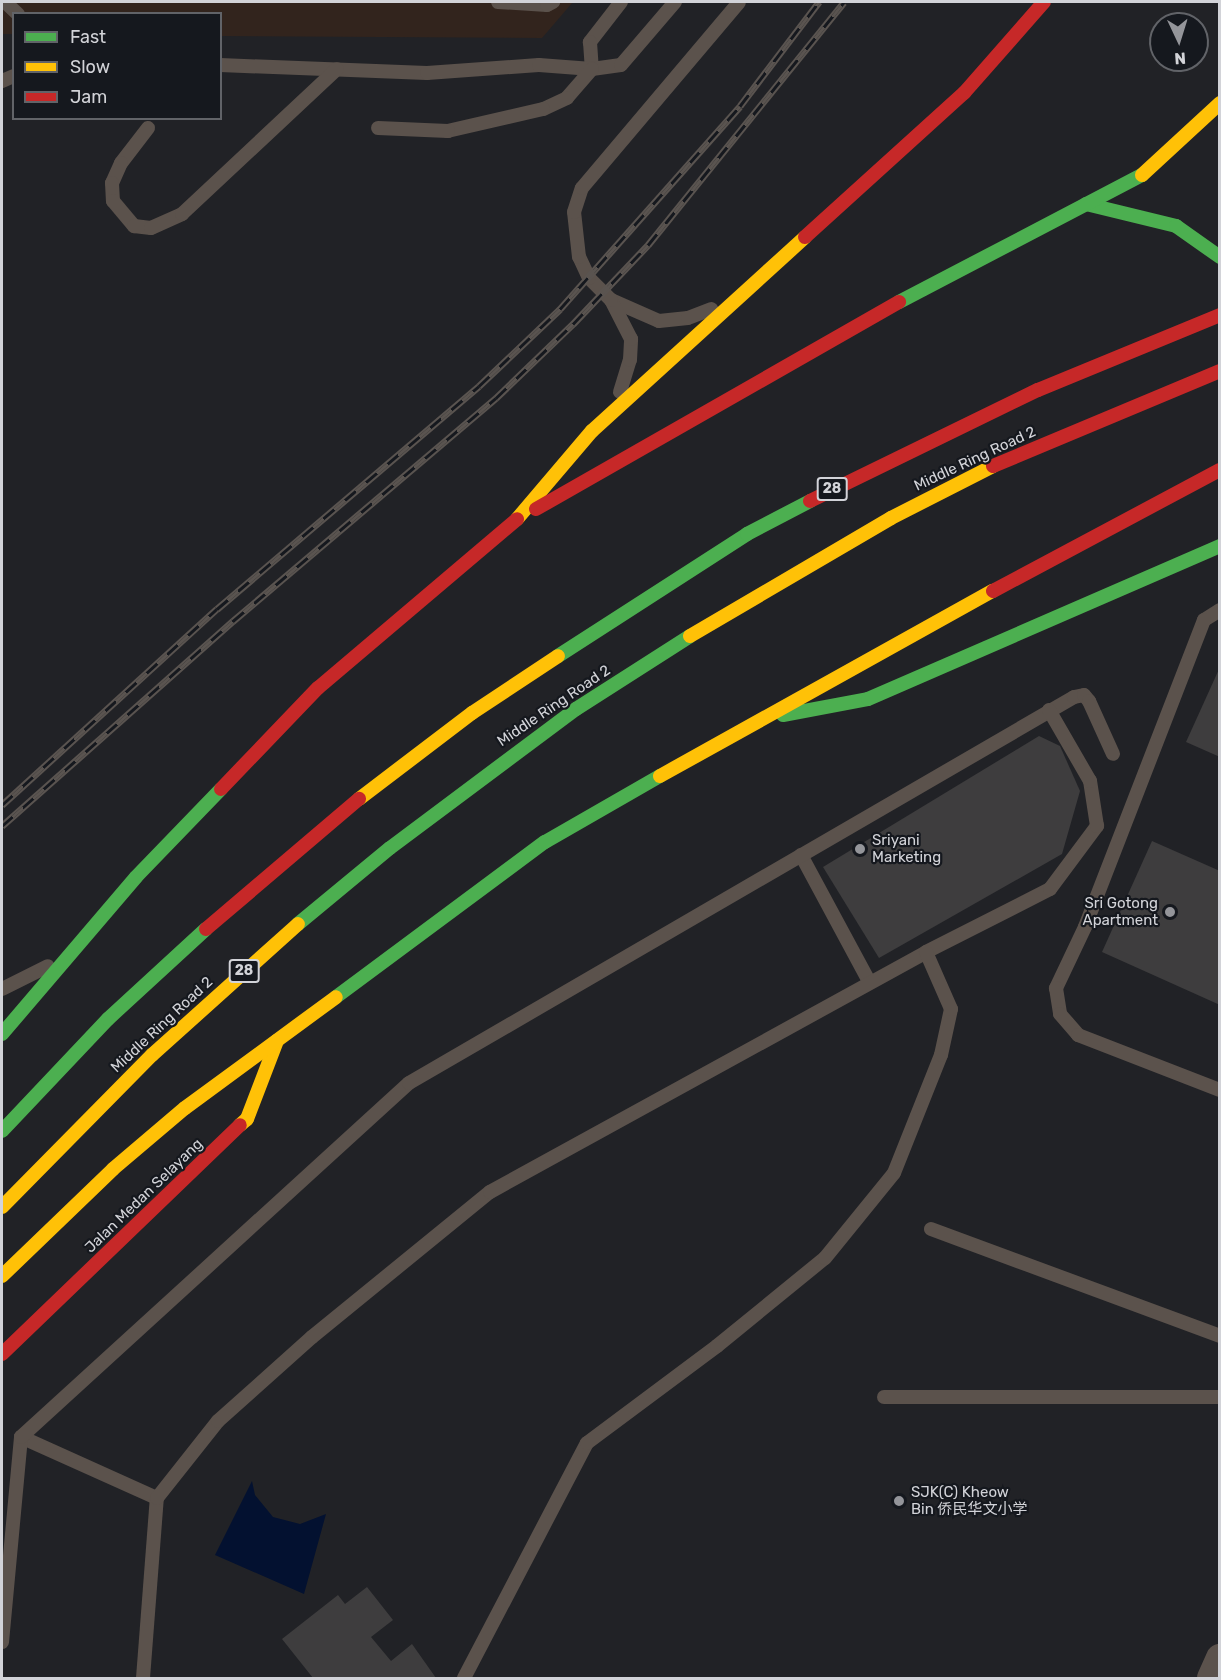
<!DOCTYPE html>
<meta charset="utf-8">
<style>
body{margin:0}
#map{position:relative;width:1221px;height:1680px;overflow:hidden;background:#212226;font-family:Rubik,"Noto Sans SC",sans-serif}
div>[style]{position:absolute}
.industrial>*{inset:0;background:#32241d}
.water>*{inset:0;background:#031130}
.building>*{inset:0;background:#3e3d3e}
.lane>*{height:14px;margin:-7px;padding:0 7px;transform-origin:7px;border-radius:7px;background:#5b524c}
.street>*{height:28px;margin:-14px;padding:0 14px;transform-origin:14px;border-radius:14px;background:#5b524c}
.fast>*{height:14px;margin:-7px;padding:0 7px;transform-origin:7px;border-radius:7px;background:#4caf50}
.slow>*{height:14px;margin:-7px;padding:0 7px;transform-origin:7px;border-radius:7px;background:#ffc107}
.jam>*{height:14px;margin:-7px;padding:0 7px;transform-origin:7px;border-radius:7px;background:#c62828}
.rail>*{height:7px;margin-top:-3.5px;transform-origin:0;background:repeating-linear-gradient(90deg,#15181e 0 14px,#5a5450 0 28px);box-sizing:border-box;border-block:2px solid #5a5450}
.dots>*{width:16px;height:16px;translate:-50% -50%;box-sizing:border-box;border:3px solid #15181e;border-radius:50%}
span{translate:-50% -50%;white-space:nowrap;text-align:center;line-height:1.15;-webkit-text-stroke:4.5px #15181e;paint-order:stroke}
.shield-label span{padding:2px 4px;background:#15181e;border:2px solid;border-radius:4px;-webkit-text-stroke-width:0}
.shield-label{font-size:14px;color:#d2d3d8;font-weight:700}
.street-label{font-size:15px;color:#d2d3d8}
.poi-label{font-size:15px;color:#d2d3d8}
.left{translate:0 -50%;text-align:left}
.right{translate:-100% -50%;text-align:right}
.frame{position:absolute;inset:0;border:3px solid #d2d3d8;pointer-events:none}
.legend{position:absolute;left:12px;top:12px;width:210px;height:108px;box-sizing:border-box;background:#15181e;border:2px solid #616368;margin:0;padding:8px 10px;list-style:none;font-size:18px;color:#d2d3d8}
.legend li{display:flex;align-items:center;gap:12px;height:30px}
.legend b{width:30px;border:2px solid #616368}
.north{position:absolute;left:1149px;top:12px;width:60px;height:60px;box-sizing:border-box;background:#15181e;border:2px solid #616368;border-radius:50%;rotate:176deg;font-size:16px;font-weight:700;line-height:24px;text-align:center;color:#d2d3d8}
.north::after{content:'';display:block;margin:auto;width:21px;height:27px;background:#94959a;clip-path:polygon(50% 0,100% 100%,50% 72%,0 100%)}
</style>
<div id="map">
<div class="industrial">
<div style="clip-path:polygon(2px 2px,573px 2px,542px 38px,221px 36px,220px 14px,14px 14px,13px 34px,2px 34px)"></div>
</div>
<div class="water">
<div style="clip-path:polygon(252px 1481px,255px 1495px,273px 1517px,300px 1524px,326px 1514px,304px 1594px,215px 1555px)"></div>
</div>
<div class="building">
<div style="clip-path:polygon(1220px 667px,1220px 757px,1186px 742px)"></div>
<div style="clip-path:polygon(1039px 736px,1060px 746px,1080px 791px,1062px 854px,879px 958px,823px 867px)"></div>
<div style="clip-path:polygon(1152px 841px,1220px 871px,1220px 1005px,1102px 952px)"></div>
<div style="clip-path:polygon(367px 1587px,393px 1620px,371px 1637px,391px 1661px,412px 1644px,436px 1678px,313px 1678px,282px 1639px,338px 1595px,345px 1604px)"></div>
</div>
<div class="lane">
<div style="left:5px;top:2px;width:18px;rotate:43deg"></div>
<div style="left:498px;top:2px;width:49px;rotate:3.5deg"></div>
<div style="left:547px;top:5px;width:7px;rotate:-27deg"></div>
<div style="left:621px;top:2px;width:51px;rotate:127.8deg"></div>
<div style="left:590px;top:42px;width:27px;rotate:86deg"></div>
<div style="left:592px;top:69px;width:29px;rotate:-8deg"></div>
<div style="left:621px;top:65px;width:83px;rotate:-49.4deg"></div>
<div style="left:220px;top:65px;width:207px;rotate:2.2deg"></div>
<div style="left:427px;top:73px;width:112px;rotate:-4.1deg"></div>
<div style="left:539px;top:65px;width:53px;rotate:4.3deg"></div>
<div style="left:592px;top:69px;width:38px;rotate:131deg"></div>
<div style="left:567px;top:98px;width:26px;rotate:155deg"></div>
<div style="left:543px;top:109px;width:98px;rotate:167deg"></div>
<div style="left:448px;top:131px;width:70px;rotate:-177.5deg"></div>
<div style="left:2px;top:81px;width:13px;rotate:-23deg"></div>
<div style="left:148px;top:128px;width:44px;rotate:127.6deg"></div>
<div style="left:121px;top:163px;width:22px;rotate:114deg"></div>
<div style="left:112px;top:183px;width:18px;rotate:87deg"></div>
<div style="left:113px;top:201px;width:33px;rotate:50deg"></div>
<div style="left:134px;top:226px;width:17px;rotate:7deg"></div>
<div style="left:151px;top:228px;width:34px;rotate:-24deg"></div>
<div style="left:182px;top:214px;width:212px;rotate:-43.1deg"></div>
<div style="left:611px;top:300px;width:52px;rotate:23.6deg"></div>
<div style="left:659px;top:321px;width:29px;rotate:-6deg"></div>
<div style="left:688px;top:318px;width:25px;rotate:-21deg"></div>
<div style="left:620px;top:392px;width:34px;rotate:-73deg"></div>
<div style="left:630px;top:360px;width:21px;rotate:-87deg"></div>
<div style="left:631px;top:339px;width:44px;rotate:-117.1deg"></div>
<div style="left:611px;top:300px;width:31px;rotate:-135deg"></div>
<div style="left:589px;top:278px;width:23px;rotate:-115deg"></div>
<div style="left:579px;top:257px;width:45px;rotate:-96.3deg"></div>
<div style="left:574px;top:212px;width:25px;rotate:-72deg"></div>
<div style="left:582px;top:188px;width:243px;rotate:-49.8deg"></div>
<div style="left:1220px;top:610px;width:19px;rotate:148deg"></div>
<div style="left:1204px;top:620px;width:329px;rotate:111.2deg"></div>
<div style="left:1085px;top:927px;width:68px;rotate:115.4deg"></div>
<div style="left:1056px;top:988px;width:26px;rotate:81deg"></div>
<div style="left:1060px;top:1014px;width:28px;rotate:49deg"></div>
<div style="left:1078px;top:1035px;width:152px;rotate:21.2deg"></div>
<div style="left:801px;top:855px;width:145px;rotate:61.7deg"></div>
<div style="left:2px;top:989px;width:51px;rotate:-26.6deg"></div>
<div style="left:931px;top:1229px;width:308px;rotate:20.3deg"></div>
<div style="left:884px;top:1397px;width:336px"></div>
<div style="left:21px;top:1437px;width:149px;rotate:24.2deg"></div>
<div style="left:2px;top:1642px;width:206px;rotate:-84.7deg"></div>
<div style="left:21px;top:1437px;width:525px;rotate:-42.38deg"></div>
<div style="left:409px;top:1083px;width:769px;rotate:-30.13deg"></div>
<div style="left:1074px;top:697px;width:10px;rotate:-11deg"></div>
<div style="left:1084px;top:695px;width:8px;rotate:50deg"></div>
<div style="left:1089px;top:701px;width:58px;rotate:65.6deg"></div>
<div style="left:143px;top:1678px;width:181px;rotate:-85.6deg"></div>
<div style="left:157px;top:1498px;width:98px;rotate:-51.6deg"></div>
<div style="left:218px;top:1421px;width:126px;rotate:-41.8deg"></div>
<div style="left:312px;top:1337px;width:230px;rotate:-39.2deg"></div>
<div style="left:490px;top:1192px;width:498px;rotate:-28.8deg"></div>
<div style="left:926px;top:952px;width:139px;rotate:-26.9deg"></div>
<div style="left:1050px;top:889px;width:79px;rotate:-53.3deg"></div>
<div style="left:1097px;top:826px;width:46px;rotate:-98.8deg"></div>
<div style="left:1090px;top:781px;width:82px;rotate:-120deg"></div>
<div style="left:464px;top:1678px;width:265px;rotate:-62.4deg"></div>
<div style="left:587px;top:1443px;width:162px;rotate:-36.7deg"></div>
<div style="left:717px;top:1346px;width:139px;rotate:-39.2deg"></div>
<div style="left:825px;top:1258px;width:109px;rotate:-50.9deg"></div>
<div style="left:894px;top:1173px;width:127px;rotate:-68.3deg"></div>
<div style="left:941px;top:1055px;width:47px;rotate:-77.7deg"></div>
<div style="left:951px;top:1009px;width:62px;rotate:-113.7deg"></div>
</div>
<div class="street">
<div style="left:1211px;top:1678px;width:22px;rotate:-66deg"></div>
</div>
<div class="fast">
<div style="left:1086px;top:204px;width:93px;rotate:13.7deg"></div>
<div style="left:1176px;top:226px;width:54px;rotate:35.2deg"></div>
<div style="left:899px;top:302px;width:274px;rotate:-27.6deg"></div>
<div style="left:558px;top:656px;width:225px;rotate:-32.8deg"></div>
<div style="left:747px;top:534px;width:71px;rotate:-27.6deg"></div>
<div style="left:783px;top:715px;width:86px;rotate:-10.7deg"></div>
<div style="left:868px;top:699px;width:384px;rotate:-23.5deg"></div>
<div style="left:298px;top:924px;width:119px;rotate:-39.6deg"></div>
<div style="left:390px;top:848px;width:232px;rotate:-36.8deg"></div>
<div style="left:576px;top:709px;width:135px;rotate:-32.6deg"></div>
<div style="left:336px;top:997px;width:260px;rotate:-36.6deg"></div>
<div style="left:545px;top:842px;width:133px;rotate:-29.9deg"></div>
<div style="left:2px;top:1034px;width:206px;rotate:-49.5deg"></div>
<div style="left:136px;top:877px;width:122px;rotate:-46deg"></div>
<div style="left:2px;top:1131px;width:154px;rotate:-46.6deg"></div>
<div style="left:108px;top:1019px;width:133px;rotate:-42.6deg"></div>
</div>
<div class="slow">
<div style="left:1142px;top:175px;width:106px;rotate:-42.7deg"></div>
<div style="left:517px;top:519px;width:116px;rotate:-49.6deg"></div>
<div style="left:592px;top:431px;width:288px;rotate:-42.3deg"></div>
<div style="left:690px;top:636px;width:233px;rotate:-30.4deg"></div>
<div style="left:891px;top:518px;width:114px;rotate:-27deg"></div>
<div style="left:660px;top:776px;width:381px;rotate:-29.1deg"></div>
<div style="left:359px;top:799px;width:142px;rotate:-37.3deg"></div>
<div style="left:472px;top:713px;width:103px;rotate:-33.5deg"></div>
<div style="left:240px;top:1125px;width:9px;rotate:-41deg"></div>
<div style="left:247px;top:1119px;width:84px;rotate:-69deg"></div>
<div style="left:2px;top:1207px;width:214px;rotate:-45.4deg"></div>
<div style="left:152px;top:1055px;width:196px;rotate:-41.9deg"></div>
<div style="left:2px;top:1276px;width:154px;rotate:-43.9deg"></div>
<div style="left:113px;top:1169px;width:94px;rotate:-40.3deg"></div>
<div style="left:185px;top:1108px;width:187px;rotate:-36.3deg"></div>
</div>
<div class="jam">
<div style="left:805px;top:237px;width:215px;rotate:-42.2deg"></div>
<div style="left:964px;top:93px;width:121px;rotate:-48.7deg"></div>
<div style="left:993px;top:466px;width:246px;rotate:-22.7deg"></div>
<div style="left:810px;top:501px;width:254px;rotate:-26deg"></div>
<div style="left:1038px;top:390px;width:197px;rotate:-22.4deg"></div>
<div style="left:536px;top:509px;width:418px;rotate:-29.7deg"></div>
<div style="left:993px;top:591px;width:257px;rotate:-28.1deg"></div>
<div style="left:221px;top:789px;width:140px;rotate:-46.2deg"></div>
<div style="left:318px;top:688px;width:261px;rotate:-40.3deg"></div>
<div style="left:206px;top:929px;width:201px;rotate:-40.4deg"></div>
<div style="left:2px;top:1354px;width:330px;rotate:-43.9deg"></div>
</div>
<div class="rail">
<div style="left:2px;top:805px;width:291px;rotate:-42.4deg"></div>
<div style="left:217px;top:609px;width:344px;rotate:-40.4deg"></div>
<div style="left:479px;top:386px;width:112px;rotate:-43.5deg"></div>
<div style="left:560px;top:309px;width:271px;rotate:-48.4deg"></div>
<div style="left:740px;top:106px;width:131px;rotate:-52.8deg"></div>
<div style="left:2px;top:826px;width:309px;rotate:-41.6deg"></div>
<div style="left:233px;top:621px;width:345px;rotate:-40.3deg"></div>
<div style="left:496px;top:398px;width:107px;rotate:-43.9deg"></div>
<div style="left:573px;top:324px;width:109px;rotate:-46.5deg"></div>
<div style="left:648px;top:245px;width:312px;rotate:-51.1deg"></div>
</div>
<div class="dots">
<div style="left:860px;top:849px;background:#94959a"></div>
<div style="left:1170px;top:912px;background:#94959a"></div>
<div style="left:899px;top:1501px;background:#94959a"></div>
</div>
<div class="shield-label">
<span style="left:832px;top:489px">28</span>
<span style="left:244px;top:971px">28</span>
</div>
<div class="street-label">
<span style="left:975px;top:459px;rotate:-25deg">Middle Ring Road 2</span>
<span style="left:554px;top:706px;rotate:-34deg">Middle Ring Road 2</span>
<span style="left:162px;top:1025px;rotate:-43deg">Middle Ring Road 2</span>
<span style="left:144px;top:1196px;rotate:-44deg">Jalan Medan Selayang</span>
</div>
<div class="poi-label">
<span class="left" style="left:872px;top:849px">Sriyani<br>Marketing</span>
<span class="right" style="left:1158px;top:912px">Sri Gotong<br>Apartment</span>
<span class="left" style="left:911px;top:1501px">SJK(C) Kheow<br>Bin 侨民华文小学</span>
</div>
<div class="frame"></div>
<ul class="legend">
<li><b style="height:8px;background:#4caf50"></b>Fast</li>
<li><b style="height:8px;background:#ffc107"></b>Slow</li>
<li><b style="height:8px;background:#c62828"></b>Jam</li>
</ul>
<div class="north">N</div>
</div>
